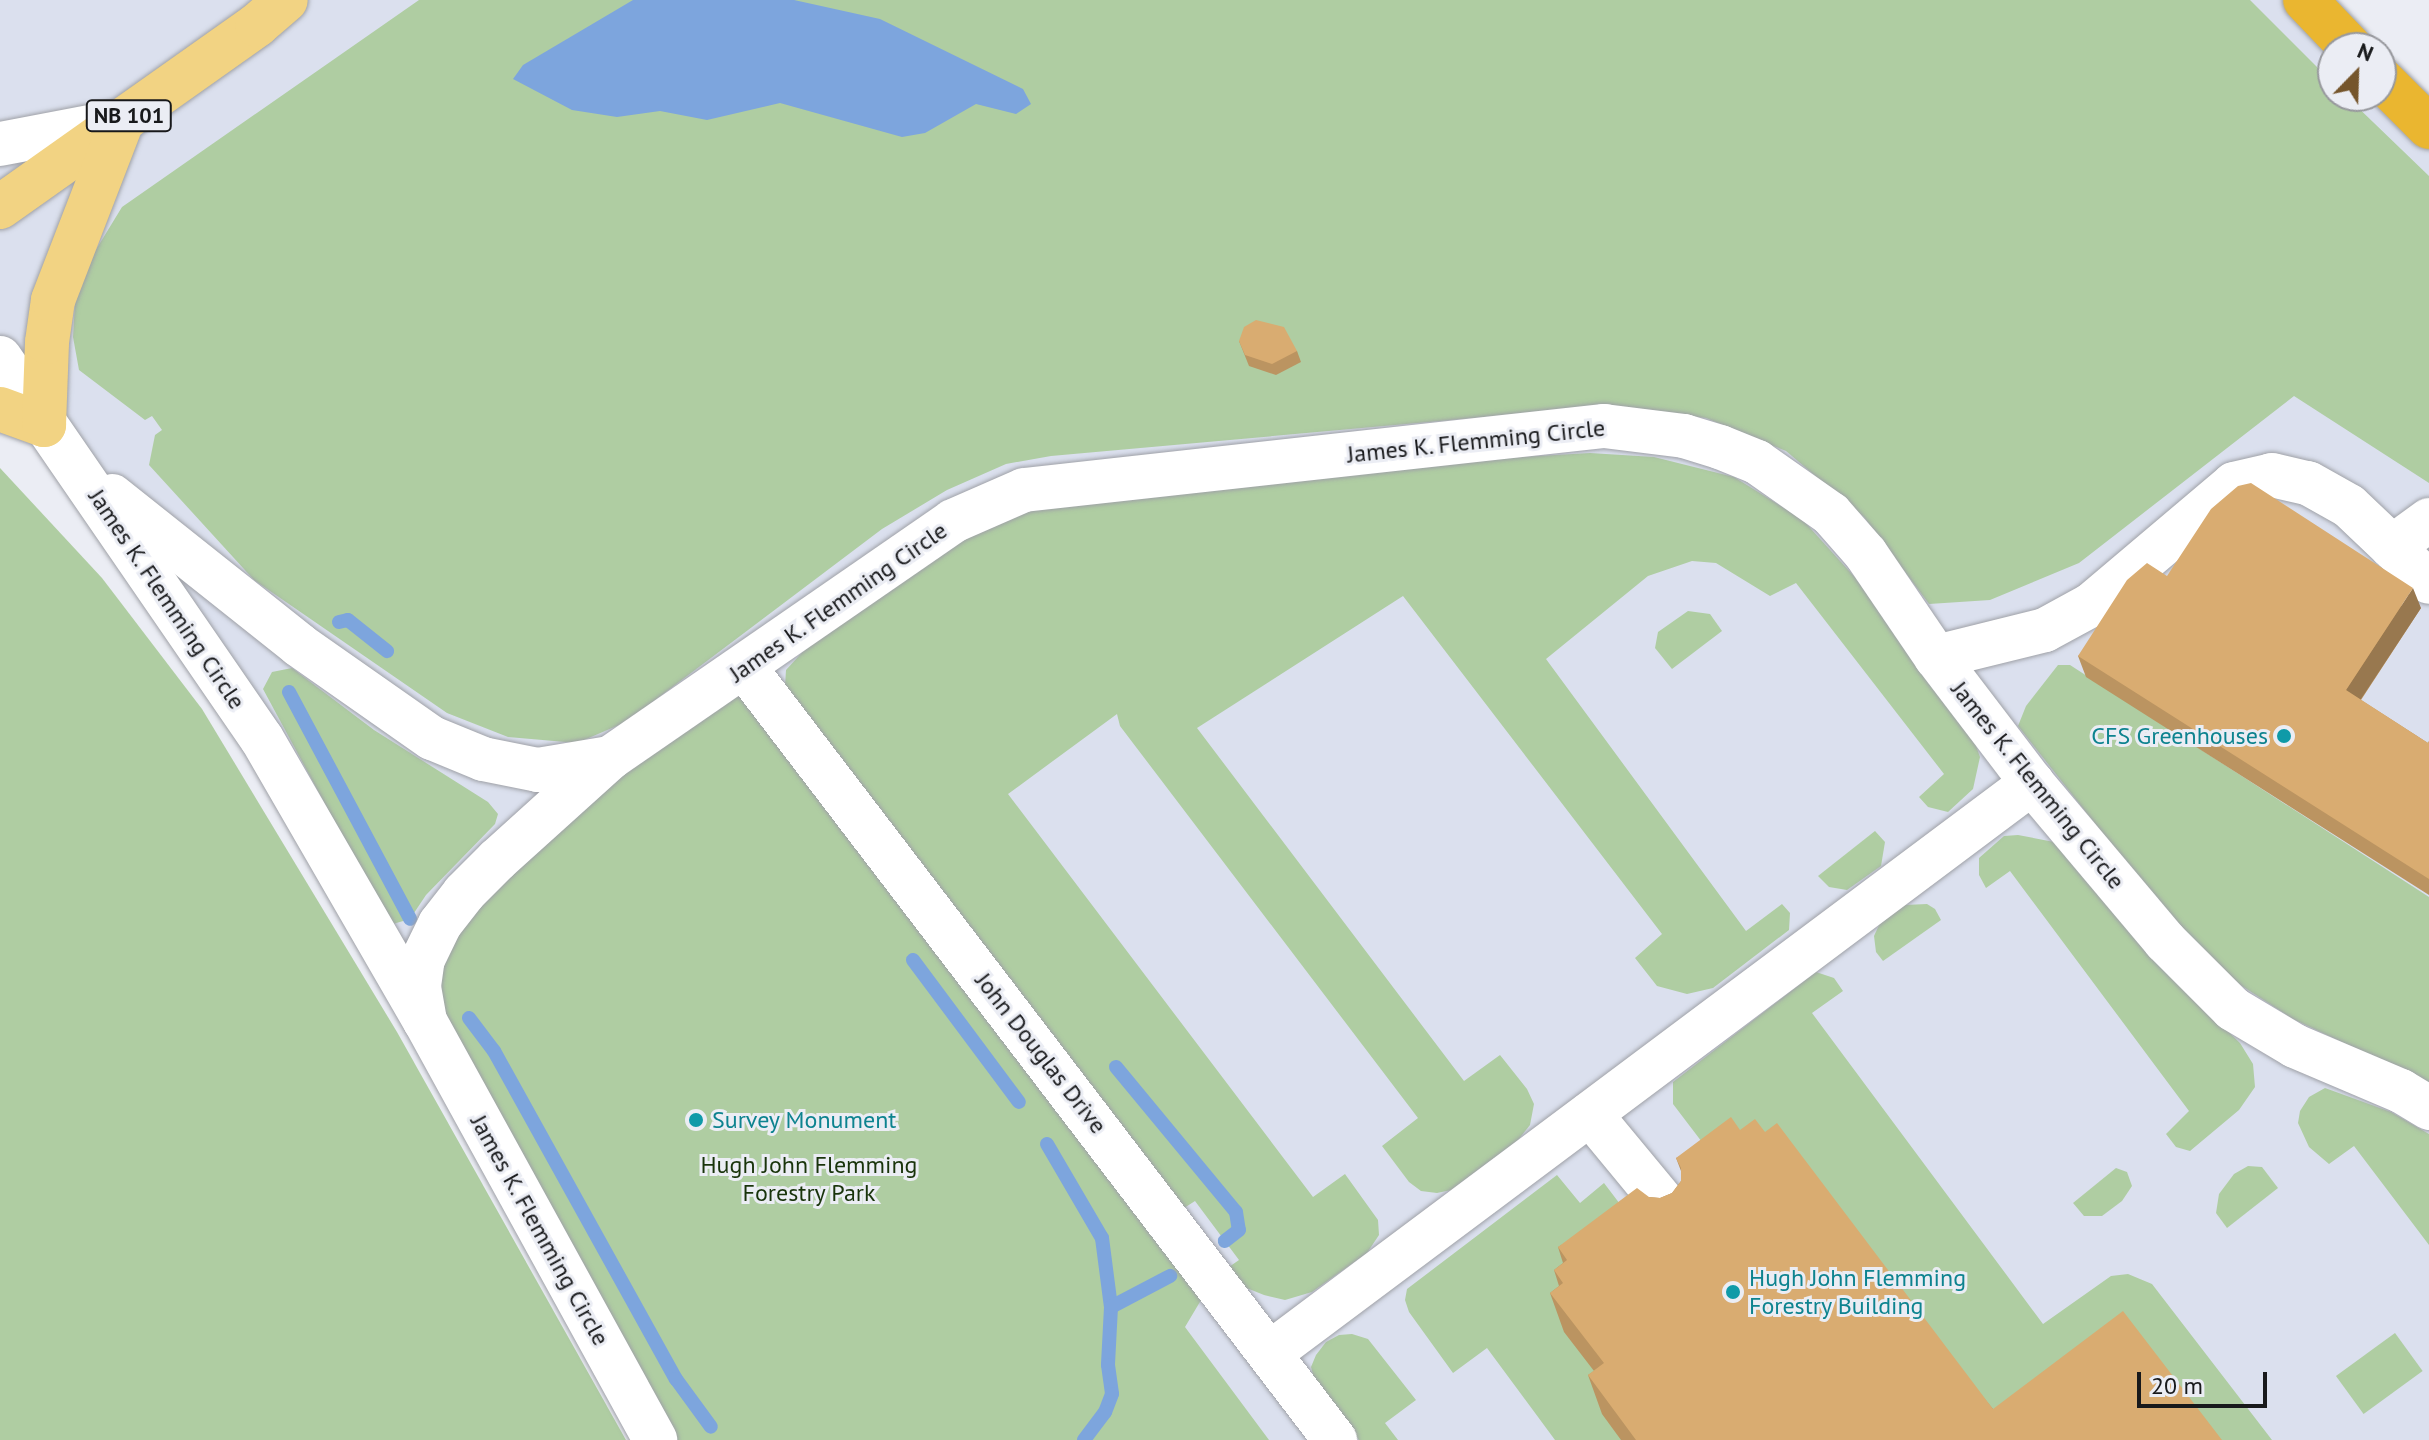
<!DOCTYPE html>
<style>
body{margin:0}
#map{position:relative;width:2429px;height:1440px;overflow:hidden;background:#ebedf4;font-family:"PT Sans",sans-serif}
div>[style]{position:absolute}
.built>*{inset:0;background:#dbe0ee}
.green>*{inset:0;background:#afcda2;transform-origin:0 0}
.water>*{inset:0;background:#7da5dd}
.stream>*{height:14px;margin:-7px;padding:0 7px;transform-origin:7px;border-radius:7px;background:#7da5dd}
.roads{filter:drop-shadow(0 0 2px #9fa1a7) drop-shadow(0 0 2px #9fa1a7)}
.minor>*{height:44px;margin:-22px;padding:0 22px;transform-origin:22px;border-radius:22px;background:#fff}
.major>*{height:44px;margin:-22px;padding:0 22px;transform-origin:22px;border-radius:22px;background:#f2d383}
.highway>*{height:44px;margin:-22px;padding:0 22px;transform-origin:22px;border-radius:22px;background:#eab630}
.wall>*{inset:0;background:#bb9461}
.shaded-wall>*{inset:0;background:#98784f}
.building>*{inset:0;background:#d9ac71}
.dots>*{width:22px;height:22px;translate:-50% -50%;box-sizing:border-box;border:4px solid #ebedf4;border-radius:50%}
span{translate:-50% -50%;white-space:nowrap;text-align:center;line-height:1.15;-webkit-text-stroke:6px #ebedf4;paint-order:stroke}
.shield-label span{padding:2px 6px;background:#ebedf4;border:2px solid;border-radius:6px;-webkit-text-stroke-width:0}
.shield-label{font-size:22px;color:#18191b;font-weight:700}
.street-label{font-size:24px;color:#18191b}
.culture-label{font-size:24px;color:#0d838f}
.right{translate:-100% -50%;text-align:right}
.left{translate:0 -50%;text-align:left}
.park-label{font-size:24px;color:#19340b}
.north{position:absolute;left:2317px;top:32px;width:80px;height:80px;box-sizing:border-box;background:#ebedf4;border:2px solid #97989d;border-radius:50%;rotate:23deg;font-size:22px;font-weight:700;line-height:32px;text-align:center;color:#18191b}
.north::after{content:'';display:block;margin:auto;width:28px;height:36px;background:#75552b;clip-path:polygon(50% 0,100% 100%,50% 72%,0 100%)}
.scale{position:absolute;left:2137px;top:1372px;width:130px;height:36px;box-sizing:border-box;border:4px solid #18191b;border-top:0;padding-left:10px;font-size:24px;line-height:28px;white-space:nowrap;color:#18191b;-webkit-text-stroke:6px #ebedf4;paint-order:stroke}
</style>
<div id="map">
<div class="built">
<div style="clip-path:polygon(0 0,2305px 0,2333px 48px,2333px 96px,2381px 96px,2429px 132px,2429px 1440px,655px 1440px,425px 1021px,0 358px)"></div>
</div>
<div class="green">
<div style="clip-path:polygon(419px 0,2250px 0,2333px 83px,2333px 96px,2346px 96px,2429px 176px,2429px 483px,2294px 396px,2079px 563px,1990px 600px,1929px 604px,1864px 517px,1786px 451px,1706px 418px,1608px 406px,1051px 456px,1006px 464px,947px 490px,882px 529px,626px 722px,577px 743px,508px 737px,447px 713px,254px 580px,149px 465px,155px 435px,162px 430px,152px 416px,145px 420px,79px 370px,73px 337px,75px 304px,86px 266px,122px 207px)"></div>
<div style="clip-path:polygon(1590px 453px,1654px 457px,1734px 477px,1802px 519px,1861px 584px,1975px 743px,1980px 757px,1973px 789px,1948px 812px,1928px 807px,1919px 797px,1944px 774px,1796px 583px,1770px 596px,1716px 563px,1692px 561px,1648px 576px,1546px 659px,1746px 931px,1782px 904px,1790px 913px,1789px 930px,1713px 988px,1687px 994px,1657px 986px,1635px 958px,1662px 934px,1403px 596px,1197px 728px,1464px 1081px,1500px 1055px,1527px 1089px,1534px 1104px,1530px 1125px,1518px 1140px,1451px 1190px,1437px 1193px,1421px 1191px,1409px 1182px,1382px 1146px,1418px 1118px,1120px 726px,1117px 714px,1008px 794px,1313px 1197px,1345px 1174px,1378px 1220px,1379px 1235px,1367px 1253px,1312px 1292px,1285px 1300px,1264px 1295px,1244px 1287px,1229px 1267px,1239px 1260px,1195px 1201px,1181px 1210px,785px 686px,786px 670px,809px 645px,982px 527px,1011px 516px,1081px 498px,1467px 460px)"></div>
<div style="clip-path:polygon(0 468px,102px 578px,202px 709px,397px 1032px,626px 1440px,0 1440px)"></div>
<div style="clip-path:polygon(1688px 611px,1710px 614px,1722px 631px,1672px 669px,1655px 648px,1658px 632px)"></div>
<div style="clip-path:polygon(2058px 665px,2070px 665px,2429px 897px,2429px 1083px,2293px 1019px,2228px 977px,2164px 911px,2018px 726px,2026px 706px)"></div>
<div style="clip-path:polygon(292px 668px,374px 730px,488px 802px,498px 814px,495px 824px,426px 895px,410px 919px,393px 924px,375px 897px,263px 689px,272px 672px)"></div>
<div style="clip-path:polygon(745px 668px,1213px 1280px,1185px 1327px,1269px 1440px,655px 1440px,425px 1021px,440px 924px)"></div>
<div style="clip-path:polygon(1875px 831px,1885px 842px,1881px 866px,1847px 890px,1829px 887px,1818px 876px)"></div>
<div style="clip-path:polygon(2018px 835px,2054px 842px,2165px 971px,2240px 1043px,2253px 1064px,2255px 1087px,2239px 1110px,2190px 1151px,2176px 1147px,2166px 1134px,2189px 1111px,2010px 871px,1986px 888px,1979px 875px,1979px 858px,2004px 836px)"></div>
<div style="clip-path:polygon(1927px 904px,1935px 909px,1941px 920px,1883px 961px,1876px 952px,1874px 936px,1881px 921px,1905px 905px)"></div>
<div style="clip-path:polygon(1816px 972px,1834px 978px,1843px 991px,1812px 1013px,2043px 1324px,2111px 1276px,2128px 1274px,2152px 1284px,2272px 1440px,2017px 1440px,1724px 1171px,1673px 1104px,1673px 1082px)"></div>
<div style="clip-path:polygon(2325px 1088px,2391px 1112px,2429px 1134px,2429px 1245px,2354px 1146px,2329px 1164px,2309px 1147px,2298px 1123px,2300px 1111px,2309px 1097px)"></div>
<div style="clip-path:polygon(2248px 1166px,2262px 1167px,2278px 1188px,2227px 1228px,2216px 1213px,2219px 1194px,2234px 1174px)"></div>
<div style="clip-path:polygon(2116px 1168px,2127px 1172px,2132px 1186px,2122px 1201px,2102px 1216px,2084px 1216px,2073px 1203px)"></div>
<div style="clip-path:polygon(1557px 1175px,1580px 1203px,1604px 1183px,1642px 1233px,1618px 1402px,1621px 1440px,1555px 1440px,1487px 1348px,1453px 1373px,1409px 1312px,1405px 1300px,1407px 1289px)"></div>
<div style="left:2395px;top:1333px;width:47px;height:73px;rotate:54deg"></div>
<div style="clip-path:polygon(1352px 1334px,1368px 1339px,1416px 1400px,1385px 1423px,1398px 1440px,1359px 1440px,1315px 1382px,1311px 1367px,1316px 1355px,1326px 1342px,1339px 1335px)"></div>
</div>
<div class="water">
<div style="clip-path:polygon(633px 0,794px 0,880px 19px,1023px 89px,1031px 104px,1016px 114px,976px 104px,925px 133px,902px 137px,780px 103px,707px 120px,660px 111px,617px 117px,572px 110px,513px 79px,523px 65px)"></div>
</div>
<div class="stream">
<div style="left:339px;top:622px;width:9px;rotate:-13deg"></div>
<div style="left:348px;top:620px;width:50px;rotate:38.5deg"></div>
<div style="left:289px;top:692px;width:257px;rotate:61.9deg"></div>
<div style="left:913px;top:960px;width:177px;rotate:53.3deg"></div>
<div style="left:469px;top:1018px;width:41px;rotate:52.9deg"></div>
<div style="left:494px;top:1051px;width:375px;rotate:61deg"></div>
<div style="left:676px;top:1379px;width:59px;rotate:53.9deg"></div>
<div style="left:1116px;top:1067px;width:188px;rotate:50.4deg"></div>
<div style="left:1236px;top:1212px;width:18px;rotate:81deg"></div>
<div style="left:1239px;top:1230px;width:18px;rotate:142deg"></div>
<div style="left:1047px;top:1144px;width:109px;rotate:59.7deg"></div>
<div style="left:1102px;top:1238px;width:70px;rotate:82.6deg"></div>
<div style="left:1111px;top:1307px;width:58px;rotate:93deg"></div>
<div style="left:1108px;top:1365px;width:29px;rotate:82deg"></div>
<div style="left:1112px;top:1394px;width:19px;rotate:111deg"></div>
<div style="left:1105px;top:1412px;width:35px;rotate:127deg"></div>
<div style="left:1111px;top:1307px;width:67px;rotate:-27.7deg"></div>
</div>
<div class="roads">
<div class="minor">
<div style="left:0;top:144px;width:124px;rotate:-10.7deg"></div>
<div style="left:0;top:358px;width:462px;rotate:55.5deg"></div>
<div style="left:262px;top:739px;width:326px;rotate:60deg"></div>
<div style="left:425px;top:1021px;width:478px;rotate:61.2deg"></div>
<div style="left:112px;top:496px;width:239px;rotate:38.5deg"></div>
<div style="left:299px;top:645px;width:162px;rotate:35deg"></div>
<div style="left:432px;top:738px;width:55px;rotate:22.4deg"></div>
<div style="left:483px;top:759px;width:56px;rotate:11.3deg"></div>
<div style="left:538px;top:770px;width:73px;rotate:-9.5deg"></div>
<div style="left:2392px;top:547px;width:46px;rotate:-36.1deg"></div>
<div style="left:1936px;top:657px;width:112px;rotate:-13.9deg"></div>
<div style="left:2045px;top:630px;width:52px;rotate:-28.5deg"></div>
<div style="left:2091px;top:605px;width:187px;rotate:-40.2deg"></div>
<div style="left:2234px;top:484px;width:39px;rotate:-13deg"></div>
<div style="left:2272px;top:475px;width:37px;rotate:13deg"></div>
<div style="left:2308px;top:483px;width:47px;rotate:29.3deg"></div>
<div style="left:2349px;top:506px;width:110px;rotate:43.5deg"></div>
<div style="left:745px;top:668px;width:972px;rotate:52.61deg"></div>
<div style="left:425px;top:1021px;width:36px;rotate:-100deg"></div>
<div style="left:419px;top:986px;width:27px;rotate:-82deg"></div>
<div style="left:423px;top:959px;width:39px;rotate:-64deg"></div>
<div style="left:440px;top:924px;width:39px;rotate:-52deg"></div>
<div style="left:464px;top:893px;width:47px;rotate:-45deg"></div>
<div style="left:497px;top:860px;width:152px;rotate:-42.1deg"></div>
<div style="left:610px;top:758px;width:417px;rotate:-34.6deg"></div>
<div style="left:953px;top:521px;width:77px;rotate:-23.6deg"></div>
<div style="left:1024px;top:490px;width:584px;rotate:-6.3deg"></div>
<div style="left:1604px;top:426px;width:81px;rotate:7.1deg"></div>
<div style="left:1684px;top:436px;width:38px;rotate:17deg"></div>
<div style="left:1720px;top:447px;width:40px;rotate:22deg"></div>
<div style="left:1757px;top:462px;width:90px;rotate:35.1deg"></div>
<div style="left:1831px;top:514px;width:53px;rotate:48.8deg"></div>
<div style="left:1866px;top:554px;width:125px;rotate:55.8deg"></div>
<div style="left:1936px;top:657px;width:158px;rotate:52.7deg"></div>
<div style="left:2032px;top:783px;width:207px;rotate:49.9deg"></div>
<div style="left:2165px;top:941px;width:96px;rotate:45deg"></div>
<div style="left:2233px;top:1009px;width:72px;rotate:30.8deg"></div>
<div style="left:2295px;top:1046px;width:115px;rotate:23deg"></div>
<div style="left:2401px;top:1091px;width:33px;rotate:31deg"></div>
<div style="left:1590px;top:1114px;width:127px;rotate:50.4deg"></div>
<div style="left:1270px;top:1353px;width:952px;rotate:-36.8deg"></div>
</div>
<div class="major">
<div style="left:0;top:207px;width:315px;rotate:-35.3deg"></div>
<div style="left:257px;top:25px;width:38px;rotate:-41deg"></div>
<div style="left:0;top:409px;width:47px;rotate:20deg"></div>
<div style="left:44px;top:425px;width:83px;rotate:-87.9deg"></div>
<div style="left:47px;top:342px;width:42px;rotate:-81.9deg"></div>
<div style="left:53px;top:300px;width:192px;rotate:-68.9deg"></div>
</div>
<div class="highway">
<div style="left:2305px;top:0;width:66px;rotate:46.2deg"></div>
<div style="left:2381px;top:79px;width:68px;rotate:45deg"></div>
</div>
</div>
<div class="wall">
<div style="clip-path:polygon(1239px 341px,1297px 351px,1301px 362px,1276px 375px,1249px 366px)"></div>
<div style="clip-path:polygon(2167px 576px,2421px 608px,2361px 700px,2428px 743px,2429px 741px,2429px 895px,2086px 677px,2078px 656px)"></div>
<div style="clip-path:polygon(1740px 1130px,1765px 1132px,1993px 1409px,2222px 1440px,1621px 1440px,1602px 1414px,1588px 1375px,1594px 1371px,1564px 1332px,1550px 1293px,1559px 1286px,1554px 1270px,1563px 1263px,1558px 1247px,1649px 1197px,1660px 1198px,1672px 1193px,1681px 1181px,1681px 1171px,1676px 1158px)"></div>
</div>
<div class="shaded-wall">
<div style="clip-path:polygon(2413px 588px,2421px 608px,2353px 711px,2346px 690px)"></div>
</div>
<div class="building">
<div style="clip-path:polygon(1256px 320px,1284px 327px,1297px 351px,1272px 364px,1245px 355px,1239px 341px,1244px 327px)"></div>
<div style="clip-path:polygon(2251px 483px,2413px 588px,2346px 690px,2428px 743px,2429px 741px,2429px 879px,2078px 656px,2127px 580px,2147px 563px,2167px 576px,2211px 509px,2238px 486px)"></div>
<div style="clip-path:polygon(1731px 1117px,1740px 1130px,1755px 1119px,1765px 1132px,1777px 1123px,1993px 1409px,2123px 1311px,2222px 1440px,1636px 1440px,1588px 1375px,1604px 1363px,1550px 1293px,1563px 1283px,1554px 1270px,1567px 1260px,1558px 1247px,1637px 1188px,1649px 1197px,1660px 1198px,1672px 1193px,1681px 1181px,1681px 1168px,1676px 1158px)"></div>
</div>
<div class="dots">
<div style="left:2284px;top:736px;background:#0f9aa8"></div>
<div style="left:696px;top:1120px;background:#0f9aa8"></div>
<div style="left:1733px;top:1292px;background:#0f9aa8"></div>
</div>
<div class="shield-label">
<span style="left:129px;top:116px">NB 101</span>
</div>
<div class="street-label">
<span style="left:1476px;top:441px;rotate:-6deg">James K. Flemming Circle</span>
<span style="left:167px;top:599px;rotate:56deg">James K. Flemming Circle</span>
<span style="left:838px;top:602px;rotate:-35deg">James K. Flemming Circle</span>
<span style="left:2038px;top:785px;rotate:51deg">James K. Flemming Circle</span>
<span style="left:1041px;top:1053px;rotate:52deg">John Douglas Drive</span>
<span style="left:540px;top:1230px;rotate:61deg">James K. Flemming Circle</span>
</div>
<div class="culture-label">
<span class="right" style="left:2268px;top:736px">CFS Greenhouses</span>
<span class="left" style="left:712px;top:1120px">Survey Monument</span>
<span class="left" style="left:1749px;top:1292px">Hugh John Flemming<br>Forestry Building</span>
</div>
<div class="park-label">
<span style="left:809px;top:1179px">Hugh John Flemming<br>Forestry Park</span>
</div>
<div class="north">N</div>
<div class="scale">20 m</div>
</div>
